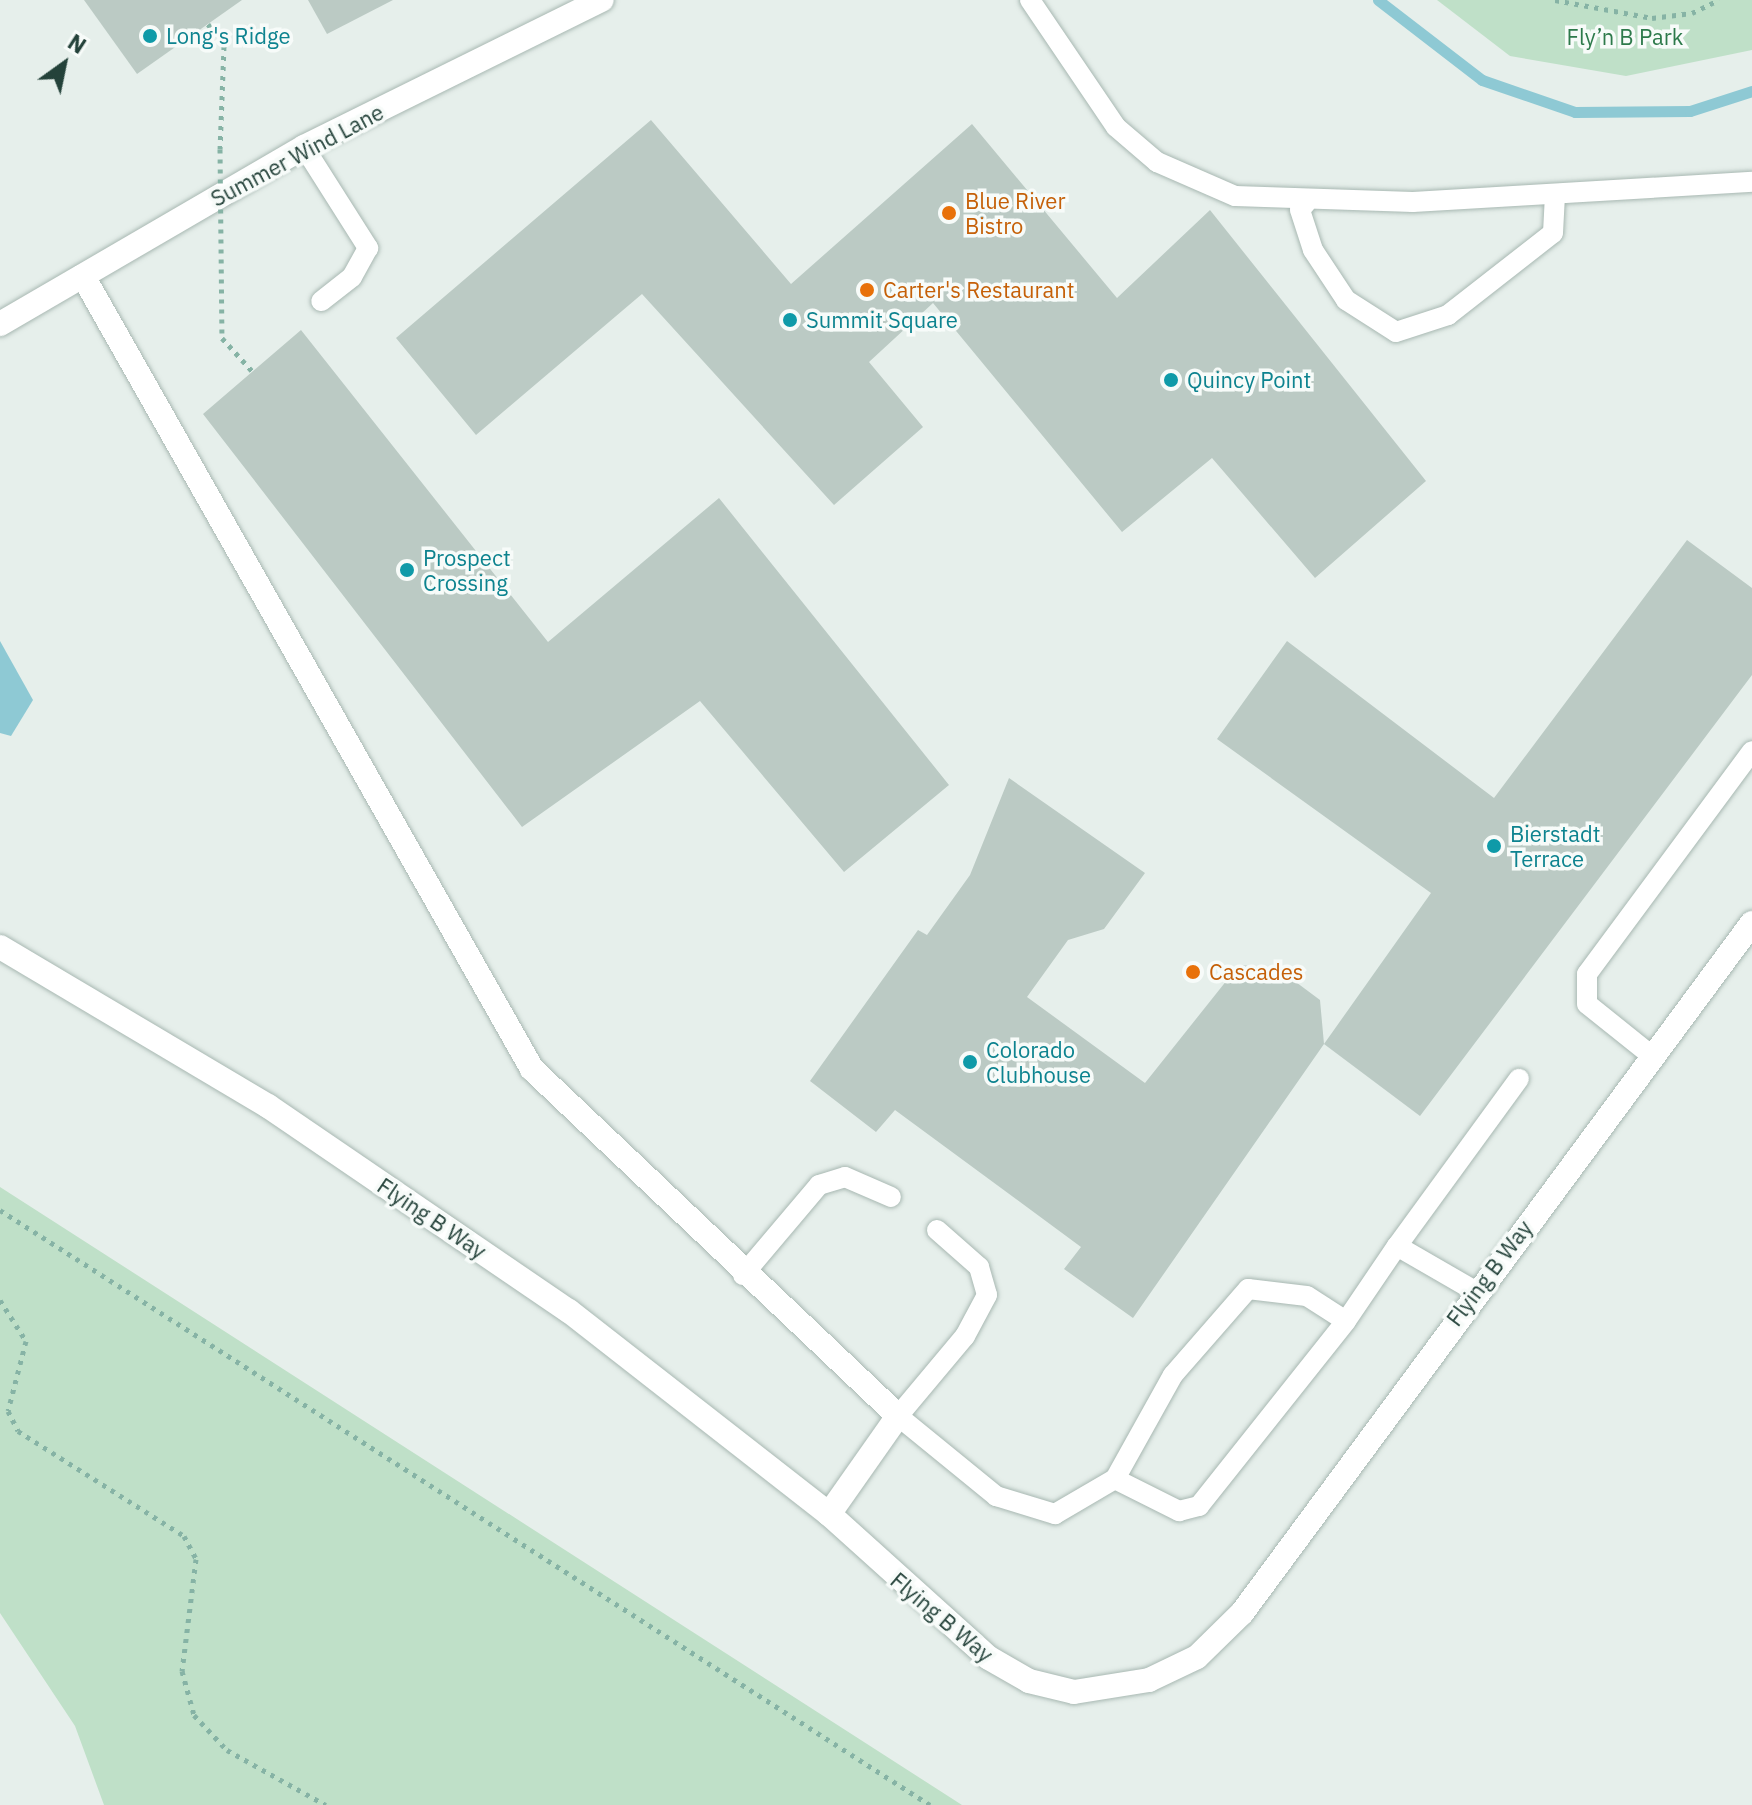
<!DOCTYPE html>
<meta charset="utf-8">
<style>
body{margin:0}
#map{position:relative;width:1752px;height:1805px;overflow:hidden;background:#e6efeb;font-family:"IBM Plex Sans",sans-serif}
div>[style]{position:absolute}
.green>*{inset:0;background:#bfe0c8}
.water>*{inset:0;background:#8ec9d4}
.stream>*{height:11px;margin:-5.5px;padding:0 5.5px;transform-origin:5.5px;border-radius:5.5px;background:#8ec9d4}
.building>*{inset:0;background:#bbcac4}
.path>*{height:5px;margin-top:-2.5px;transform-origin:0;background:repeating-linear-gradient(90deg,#86b3a5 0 4px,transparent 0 10px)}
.roads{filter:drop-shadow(0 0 2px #a8b8b2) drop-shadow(0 0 2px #a8b8b2)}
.service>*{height:20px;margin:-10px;padding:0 10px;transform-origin:10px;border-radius:10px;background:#fff}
.minor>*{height:24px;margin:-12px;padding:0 12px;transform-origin:12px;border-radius:12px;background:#fff}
.path-bridge>*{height:5px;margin-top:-2.5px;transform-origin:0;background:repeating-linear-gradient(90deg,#86b3a5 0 4px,transparent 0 10px)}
.dots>*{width:22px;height:22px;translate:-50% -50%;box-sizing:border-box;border:4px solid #f7fbf9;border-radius:50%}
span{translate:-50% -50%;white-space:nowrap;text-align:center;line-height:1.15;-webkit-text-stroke:7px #f7fbf9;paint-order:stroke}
.culture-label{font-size:22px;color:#0d838f}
.left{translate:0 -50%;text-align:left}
.park-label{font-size:22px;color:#2d7a4b}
.street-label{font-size:22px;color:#24423a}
.food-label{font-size:22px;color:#c56008}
.north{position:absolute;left:24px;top:24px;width:80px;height:80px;-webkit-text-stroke:6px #f7fbf9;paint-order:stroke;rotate:33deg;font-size:22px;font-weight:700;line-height:32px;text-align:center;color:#24423a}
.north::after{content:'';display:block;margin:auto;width:28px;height:36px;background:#24423a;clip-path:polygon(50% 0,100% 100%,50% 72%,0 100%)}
</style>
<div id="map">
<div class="green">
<div style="clip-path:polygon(1437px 0,1752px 0,1752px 50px,1626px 76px,1510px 56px)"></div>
<div style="clip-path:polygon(0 1187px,962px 1805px,104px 1805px,75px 1726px,0 1613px)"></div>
</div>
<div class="water">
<div style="clip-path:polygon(0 641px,33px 700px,11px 736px,0 733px)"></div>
</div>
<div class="stream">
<div style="left:1378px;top:0;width:131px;rotate:37.6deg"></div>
<div style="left:1482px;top:80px;width:98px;rotate:19deg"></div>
<div style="left:1575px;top:112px;width:115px;rotate:-0.5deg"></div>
<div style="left:1690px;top:111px;width:65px;rotate:-17.9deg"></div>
</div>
<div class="building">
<div style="clip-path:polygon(84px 0,242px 0,137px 74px)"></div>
<div style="clip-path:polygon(308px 0,393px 0,327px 34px)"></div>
<div style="clip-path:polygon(651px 120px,791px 284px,972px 124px,1117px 298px,1210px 210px,1426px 481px,1315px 578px,1212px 458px,1122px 532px,933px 303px,869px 362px,923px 427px,834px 505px,642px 294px,476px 435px,396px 338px)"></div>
<div style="clip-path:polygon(301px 330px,548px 642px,719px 498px,949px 785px,844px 872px,700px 701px,522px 827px,203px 414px)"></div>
<div style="clip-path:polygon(1687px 540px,1752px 588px,1752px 675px,1420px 1116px,1324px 1044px,1431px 893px,1217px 739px,1287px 641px,1494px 798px)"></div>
<div style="clip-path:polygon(1009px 778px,1145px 873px,1104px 929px,1068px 940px,1027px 997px,1145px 1083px,1239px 965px,1277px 968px,1320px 1000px,1324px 1044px,1133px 1318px,1064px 1269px,1081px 1247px,895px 1110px,876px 1132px,810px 1081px,918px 930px,927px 935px,970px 875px)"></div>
</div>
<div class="path">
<div style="left:1555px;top:0;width:99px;rotate:10.5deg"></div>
<div style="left:1652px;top:18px;width:40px;rotate:-7.1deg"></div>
<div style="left:1692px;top:13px;width:30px;rotate:-26deg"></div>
<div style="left:208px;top:24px;width:27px;rotate:54deg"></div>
<div style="left:224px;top:46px;width:103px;rotate:92.2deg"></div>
<div style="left:222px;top:338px;width:46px;rotate:47.6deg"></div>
<div style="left:0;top:1210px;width:1104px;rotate:32.61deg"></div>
<div style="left:0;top:1300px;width:49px;rotate:57.6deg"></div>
<div style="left:26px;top:1341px;width:72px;rotate:104.4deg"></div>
<div style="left:8px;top:1411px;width:22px;rotate:63deg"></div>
<div style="left:18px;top:1431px;width:196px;rotate:32.3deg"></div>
<div style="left:184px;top:1536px;width:26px;rotate:62deg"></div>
<div style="left:196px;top:1559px;width:113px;rotate:97.1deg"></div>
<div style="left:182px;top:1671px;width:46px;rotate:74.7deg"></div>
<div style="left:194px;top:1715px;width:48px;rotate:46.7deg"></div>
<div style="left:227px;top:1750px;width:113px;rotate:29.1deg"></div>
</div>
<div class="roads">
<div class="service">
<div style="left:1030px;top:0;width:153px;rotate:55.9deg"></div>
<div style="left:1116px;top:127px;width:54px;rotate:40.5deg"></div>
<div style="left:1157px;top:162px;width:85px;rotate:23.6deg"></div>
<div style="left:1235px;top:196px;width:178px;rotate:1.9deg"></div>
<div style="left:1413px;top:202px;width:340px;rotate:-3.4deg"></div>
<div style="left:304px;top:147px;width:120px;rotate:57.6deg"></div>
<div style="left:368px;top:248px;width:33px;rotate:119deg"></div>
<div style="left:352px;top:277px;width:39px;rotate:142deg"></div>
<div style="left:1306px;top:203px;width:9px;rotate:131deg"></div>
<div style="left:1300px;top:210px;width:42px;rotate:72deg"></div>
<div style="left:1313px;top:250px;width:60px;rotate:56.6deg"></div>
<div style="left:1346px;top:300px;width:59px;rotate:32.6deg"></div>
<div style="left:1396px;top:332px;width:55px;rotate:-18.1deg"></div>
<div style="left:1448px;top:315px;width:133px;rotate:-38deg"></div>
<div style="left:1553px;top:233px;width:39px;rotate:-87deg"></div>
<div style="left:1652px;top:1056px;width:83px;rotate:-141.3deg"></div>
<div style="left:1587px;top:1004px;width:30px;rotate:-90deg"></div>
<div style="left:1587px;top:974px;width:277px;rotate:-53.5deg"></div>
<div style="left:937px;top:1230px;width:56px;rotate:41.4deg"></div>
<div style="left:979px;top:1267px;width:29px;rotate:74deg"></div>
<div style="left:987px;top:1295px;width:47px;rotate:118.2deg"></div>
<div style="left:965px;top:1336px;width:104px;rotate:129.9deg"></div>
<div style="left:898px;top:1416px;width:127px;rotate:39.2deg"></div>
<div style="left:996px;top:1496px;width:62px;rotate:17deg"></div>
<div style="left:1055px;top:1514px;width:69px;rotate:-30.3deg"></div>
<div style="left:1115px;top:1479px;width:119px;rotate:-60.9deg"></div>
<div style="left:1173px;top:1375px;width:114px;rotate:-48.9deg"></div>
<div style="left:1248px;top:1289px;width:59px;rotate:6.8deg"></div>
<div style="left:1307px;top:1296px;width:46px;rotate:32.7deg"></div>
<div style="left:1346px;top:1321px;width:91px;rotate:-55.8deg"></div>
<div style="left:1397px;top:1246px;width:90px;rotate:30deg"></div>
<div style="left:1397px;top:1246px;width:207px;rotate:-53.9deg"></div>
<div style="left:743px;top:1275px;width:118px;rotate:-49.8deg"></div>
<div style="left:819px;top:1185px;width:27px;rotate:-17deg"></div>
<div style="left:845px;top:1177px;width:50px;rotate:23.5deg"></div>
<div style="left:1115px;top:1479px;width:72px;rotate:26.6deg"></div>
<div style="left:1179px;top:1511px;width:21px;rotate:-14deg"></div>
<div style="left:1199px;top:1506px;width:236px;rotate:-51.5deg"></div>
</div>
<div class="minor">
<div style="left:83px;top:276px;width:911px;rotate:60.48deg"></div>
<div style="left:532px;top:1069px;width:504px;rotate:43.47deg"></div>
<div style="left:898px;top:1416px;width:120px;rotate:125.1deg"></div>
<div style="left:0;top:324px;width:352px;rotate:-30.2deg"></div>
<div style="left:304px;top:147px;width:332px;rotate:-26.3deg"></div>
<div style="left:0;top:947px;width:312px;rotate:30.7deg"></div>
<div style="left:268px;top:1106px;width:364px;rotate:34.3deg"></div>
<div style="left:569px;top:1311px;width:330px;rotate:38deg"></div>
<div style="left:829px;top:1514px;width:215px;rotate:42deg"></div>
<div style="left:989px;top:1658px;width:46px;rotate:29.9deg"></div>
<div style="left:1029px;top:1681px;width:46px;rotate:13.7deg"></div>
<div style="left:1074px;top:1692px;width:76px;rotate:-9.1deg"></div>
<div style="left:1149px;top:1680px;width:53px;rotate:-25.6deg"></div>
<div style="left:1197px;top:1657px;width:63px;rotate:-44.4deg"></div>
<div style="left:1242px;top:1613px;width:858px;rotate:-53.53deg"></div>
</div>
</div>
<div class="path-bridge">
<div style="left:220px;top:149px;width:189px;rotate:89.4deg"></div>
</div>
<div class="dots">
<div style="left:150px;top:36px;background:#0f9aa8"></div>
<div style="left:949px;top:213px;background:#e8710a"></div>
<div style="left:867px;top:290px;background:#e8710a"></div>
<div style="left:790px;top:320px;background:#0f9aa8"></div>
<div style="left:1171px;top:380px;background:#0f9aa8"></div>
<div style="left:407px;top:570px;background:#0f9aa8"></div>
<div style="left:1494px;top:846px;background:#0f9aa8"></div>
<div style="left:1193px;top:972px;background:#e8710a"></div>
<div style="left:970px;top:1062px;background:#0f9aa8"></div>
</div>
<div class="culture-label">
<span class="left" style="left:166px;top:36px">Long's Ridge</span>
<span class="left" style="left:806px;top:320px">Summit Square</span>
<span class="left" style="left:1187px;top:380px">Quincy Point</span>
<span class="left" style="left:423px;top:570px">Prospect<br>Crossing</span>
<span class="left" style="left:1510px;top:846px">Bierstadt<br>Terrace</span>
<span class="left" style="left:986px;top:1062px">Colorado<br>Clubhouse</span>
</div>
<div class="park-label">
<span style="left:1625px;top:37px">Fly’n B Park</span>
</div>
<div class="street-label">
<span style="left:297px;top:155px;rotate:-28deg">Summer Wind Lane</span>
<span style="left:432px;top:1218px;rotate:34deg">Flying B Way</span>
<span style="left:1489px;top:1273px;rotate:-53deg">Flying B Way</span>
<span style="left:942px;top:1617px;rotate:40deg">Flying B Way</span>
</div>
<div class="food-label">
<span class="left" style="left:965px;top:213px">Blue River<br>Bistro</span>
<span class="left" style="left:883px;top:290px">Carter's Restaurant</span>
<span class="left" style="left:1209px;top:972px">Cascades</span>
</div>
<div class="north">N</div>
</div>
